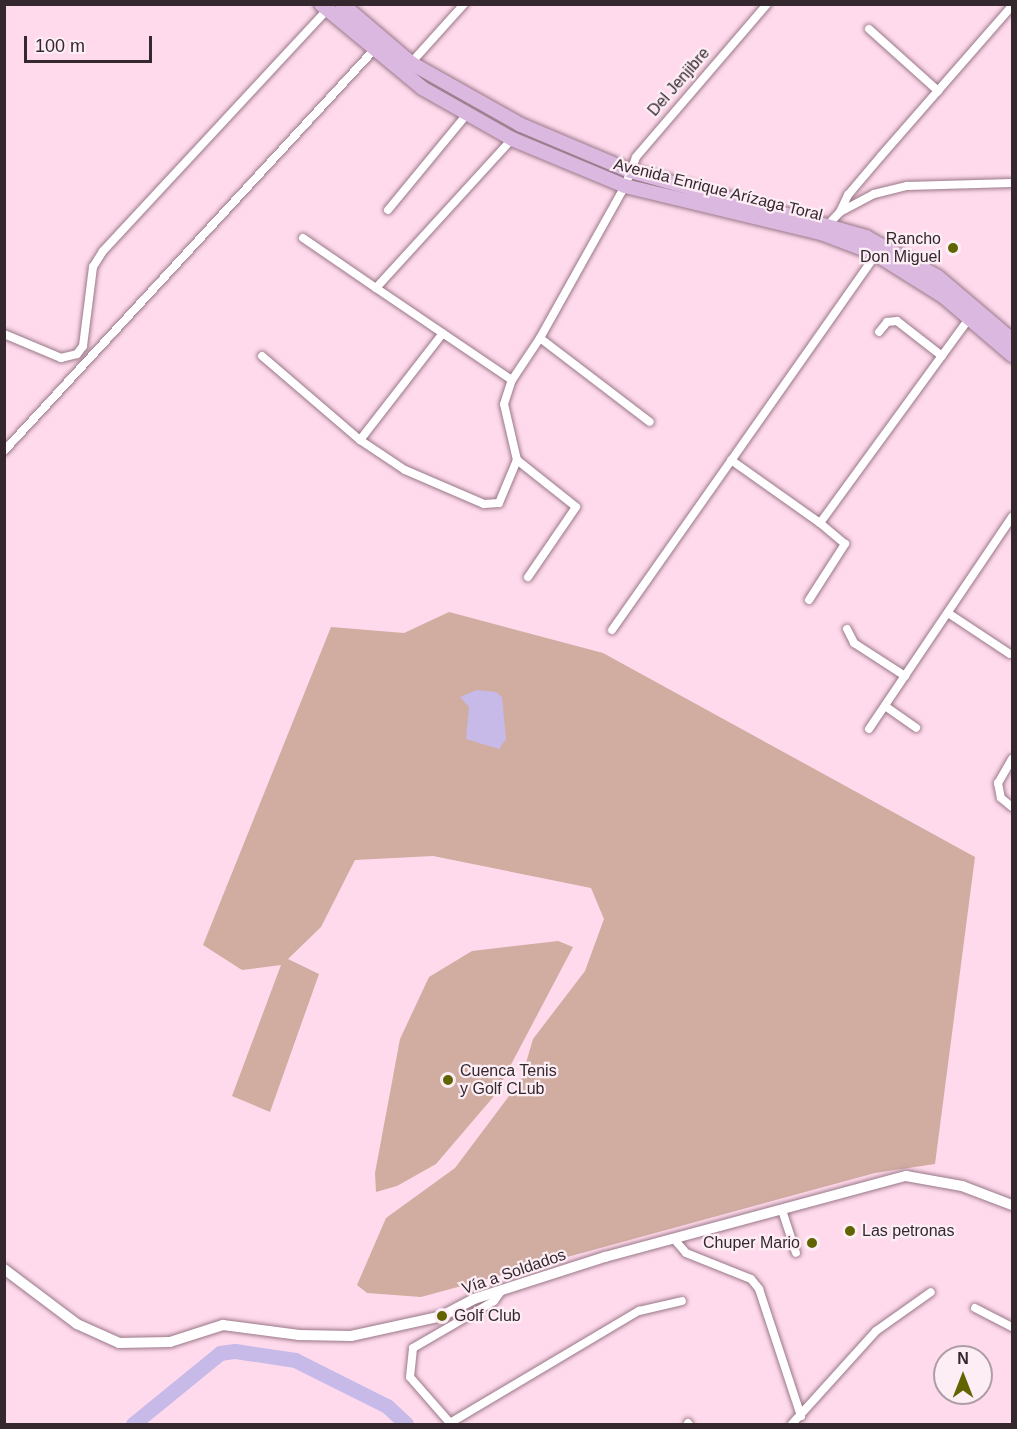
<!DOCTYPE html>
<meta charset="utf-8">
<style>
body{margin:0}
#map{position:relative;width:1017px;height:1429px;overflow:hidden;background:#ffdaec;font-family:Arial,sans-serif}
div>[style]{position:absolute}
.green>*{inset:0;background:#d1aca1}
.water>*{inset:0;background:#c7bae9}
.river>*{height:15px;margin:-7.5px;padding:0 7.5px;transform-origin:7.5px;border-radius:7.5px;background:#c7bae9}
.roads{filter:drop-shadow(0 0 2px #997888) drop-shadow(0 0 2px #997888)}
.minor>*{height:8px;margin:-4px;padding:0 4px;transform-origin:4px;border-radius:4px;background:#fff}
.tertiary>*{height:10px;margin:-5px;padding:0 5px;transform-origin:5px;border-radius:5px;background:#fff}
.primary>*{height:14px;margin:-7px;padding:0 7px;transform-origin:7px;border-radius:7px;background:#dab8df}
.dots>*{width:16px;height:16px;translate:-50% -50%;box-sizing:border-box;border:3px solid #fdeef5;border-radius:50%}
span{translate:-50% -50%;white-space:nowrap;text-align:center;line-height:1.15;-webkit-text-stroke:4.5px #fdeef5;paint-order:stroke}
.street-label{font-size:16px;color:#34272e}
.poi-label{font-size:16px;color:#34272e}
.right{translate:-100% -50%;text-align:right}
.left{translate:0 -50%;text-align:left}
.frame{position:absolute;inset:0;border:6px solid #34272e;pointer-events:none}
.north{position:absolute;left:933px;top:1345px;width:60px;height:60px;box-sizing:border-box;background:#fdeef5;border:2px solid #ad9ea5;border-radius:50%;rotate:0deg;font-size:16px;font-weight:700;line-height:24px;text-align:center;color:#34272e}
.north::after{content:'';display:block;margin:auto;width:21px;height:27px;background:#616400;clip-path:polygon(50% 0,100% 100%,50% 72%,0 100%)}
.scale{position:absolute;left:24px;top:36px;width:128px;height:27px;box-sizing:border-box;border:3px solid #34272e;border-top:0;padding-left:8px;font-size:18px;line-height:21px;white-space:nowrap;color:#34272e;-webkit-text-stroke:4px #fdeef5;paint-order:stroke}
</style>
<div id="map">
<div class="green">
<div style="clip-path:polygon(449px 612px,603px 653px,975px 857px,935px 1164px,875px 1173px,421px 1297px,367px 1293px,357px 1285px,386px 1218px,455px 1168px,521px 1080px,533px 1039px,585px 971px,604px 919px,591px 888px,433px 856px,355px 860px,321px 927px,288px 959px,319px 974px,270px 1112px,232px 1096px,281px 965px,242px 970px,203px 945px,331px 627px,404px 633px)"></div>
<div style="clip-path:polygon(558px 941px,573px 947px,495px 1095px,436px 1164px,397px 1186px,376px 1192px,375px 1173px,400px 1039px,429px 977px,472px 951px)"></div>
</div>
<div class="water">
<div style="clip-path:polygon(477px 690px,496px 692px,502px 697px,506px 739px,499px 749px,466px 739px,469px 707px,460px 697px)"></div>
</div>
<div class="river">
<div style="left:133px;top:1424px;width:112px;rotate:-39.2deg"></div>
<div style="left:220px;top:1353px;width:15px;rotate:-8deg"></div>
<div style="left:235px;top:1351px;width:61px;rotate:8.5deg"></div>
<div style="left:295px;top:1360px;width:103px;rotate:26.6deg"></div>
<div style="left:387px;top:1406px;width:26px;rotate:43deg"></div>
</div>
<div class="roads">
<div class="minor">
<div style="left:869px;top:29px;width:93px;rotate:41.9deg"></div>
<div style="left:410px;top:64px;width:81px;rotate:-48deg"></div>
<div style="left:388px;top:210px;width:124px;rotate:-50.5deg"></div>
<div style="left:840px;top:212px;width:19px;rotate:-65deg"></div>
<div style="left:848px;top:195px;width:51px;rotate:-49.8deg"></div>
<div style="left:881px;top:156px;width:199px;rotate:-48.9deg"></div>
<div style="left:825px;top:228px;width:22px;rotate:-47deg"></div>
<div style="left:840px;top:212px;width:38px;rotate:-28deg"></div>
<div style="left:874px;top:194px;width:34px;rotate:-14deg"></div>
<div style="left:907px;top:186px;width:105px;rotate:-1.6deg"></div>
<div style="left:303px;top:238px;width:88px;rotate:34.4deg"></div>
<div style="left:376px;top:288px;width:202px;rotate:-47.6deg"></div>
<div style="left:376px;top:288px;width:164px;rotate:34.1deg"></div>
<div style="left:879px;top:332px;width:13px;rotate:-51deg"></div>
<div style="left:887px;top:322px;width:10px;rotate:-6deg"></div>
<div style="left:897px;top:321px;width:57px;rotate:37.9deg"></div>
<div style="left:4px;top:334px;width:62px;rotate:22.8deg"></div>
<div style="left:61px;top:358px;width:16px;rotate:-14deg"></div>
<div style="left:77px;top:354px;width:10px;rotate:-53deg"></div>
<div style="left:83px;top:346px;width:80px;rotate:-82.8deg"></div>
<div style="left:93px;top:267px;width:19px;rotate:-58deg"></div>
<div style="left:103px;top:251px;width:328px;rotate:-47.1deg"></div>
<div style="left:540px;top:338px;width:138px;rotate:37.4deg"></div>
<div style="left:262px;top:356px;width:129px;rotate:40.6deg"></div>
<div style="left:360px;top:440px;width:54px;rotate:33.7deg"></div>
<div style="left:405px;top:470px;width:86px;rotate:23.3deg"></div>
<div style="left:484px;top:504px;width:15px;rotate:-4deg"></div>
<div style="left:499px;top:503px;width:47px;rotate:-67.3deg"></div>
<div style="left:517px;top:460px;width:57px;rotate:-103.1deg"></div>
<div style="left:504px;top:404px;width:25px;rotate:-72deg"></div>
<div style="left:512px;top:380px;width:50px;rotate:-56.3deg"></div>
<div style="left:540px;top:338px;width:174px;rotate:-60.8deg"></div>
<div style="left:625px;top:186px;width:31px;rotate:-69deg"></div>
<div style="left:636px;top:157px;width:201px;rotate:-49.4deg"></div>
<div style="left:360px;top:440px;width:135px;rotate:-52.2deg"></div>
<div style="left:4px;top:451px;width:544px;rotate:-47.31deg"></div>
<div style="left:517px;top:460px;width:75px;rotate:38.5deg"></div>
<div style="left:576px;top:507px;width:85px;rotate:124.4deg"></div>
<div style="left:731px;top:460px;width:109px;rotate:35.3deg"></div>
<div style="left:809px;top:600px;width:67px;rotate:-57.3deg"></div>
<div style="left:845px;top:544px;width:33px;rotate:-140deg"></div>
<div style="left:820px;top:523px;width:255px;rotate:-53.9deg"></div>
<div style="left:948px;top:613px;width:74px;rotate:33.5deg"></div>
<div style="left:847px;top:629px;width:16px;rotate:63deg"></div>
<div style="left:854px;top:643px;width:61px;rotate:32.9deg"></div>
<div style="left:612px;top:630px;width:459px;rotate:-54.9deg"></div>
<div style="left:885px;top:706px;width:38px;rotate:35deg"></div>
<div style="left:869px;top:729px;width:256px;rotate:-56deg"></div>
<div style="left:1012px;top:759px;width:28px;rotate:120deg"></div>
<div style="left:998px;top:783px;width:15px;rotate:79deg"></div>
<div style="left:1001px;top:798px;width:14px;rotate:39deg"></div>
<div style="left:782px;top:1210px;width:45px;rotate:72deg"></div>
<div style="left:674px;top:1239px;width:18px;rotate:49deg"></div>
<div style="left:686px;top:1253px;width:70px;rotate:21.8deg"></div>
<div style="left:751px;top:1279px;width:13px;rotate:51deg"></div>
<div style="left:759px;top:1289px;width:134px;rotate:71.7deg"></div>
<div style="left:975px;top:1308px;width:42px;rotate:27.2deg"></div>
<div style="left:450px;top:1423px;width:220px;rotate:-30.7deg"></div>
<div style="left:639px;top:1311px;width:44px;rotate:-13.1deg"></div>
<div style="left:688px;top:1423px;width:1px;rotate:45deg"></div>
<div style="left:451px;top:1424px;width:62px;rotate:-131.1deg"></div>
<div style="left:410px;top:1377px;width:29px;rotate:-84deg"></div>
<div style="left:413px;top:1348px;width:94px;rotate:-30.1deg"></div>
<div style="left:494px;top:1301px;width:14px;rotate:-54deg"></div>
<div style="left:792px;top:1424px;width:125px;rotate:-47.9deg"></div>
<div style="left:876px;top:1331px;width:67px;rotate:-35.3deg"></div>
</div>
<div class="tertiary">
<div style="left:4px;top:1269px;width:91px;rotate:37deg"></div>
<div style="left:77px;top:1324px;width:46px;rotate:24.3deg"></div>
<div style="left:119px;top:1343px;width:51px;rotate:-1.1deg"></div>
<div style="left:170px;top:1342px;width:56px;rotate:-17.8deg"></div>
<div style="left:223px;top:1325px;width:77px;rotate:7.5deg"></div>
<div style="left:299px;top:1335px;width:52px;rotate:1.1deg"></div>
<div style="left:351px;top:1336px;width:93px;rotate:-12.4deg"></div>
<div style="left:442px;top:1316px;width:36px;rotate:-28deg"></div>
<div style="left:474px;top:1299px;width:138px;rotate:-17.8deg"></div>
<div style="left:605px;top:1257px;width:312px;rotate:-15.1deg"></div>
<div style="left:906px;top:1176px;width:57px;rotate:10.1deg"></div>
<div style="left:962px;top:1186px;width:53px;rotate:20.8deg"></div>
</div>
<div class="primary">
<div style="left:321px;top:4px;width:131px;rotate:39.7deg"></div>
<div style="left:422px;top:88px;width:103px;rotate:29.5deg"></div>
<div style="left:512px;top:139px;width:122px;rotate:22.6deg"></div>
<div style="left:625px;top:186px;width:202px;rotate:13.5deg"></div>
<div style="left:821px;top:233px;width:59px;rotate:20.9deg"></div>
<div style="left:876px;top:254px;width:79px;rotate:32.1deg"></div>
<div style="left:943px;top:296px;width:91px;rotate:40.5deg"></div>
<div style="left:342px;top:4px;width:91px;rotate:40.5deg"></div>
<div style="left:411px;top:63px;width:126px;rotate:29.4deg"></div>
<div style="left:521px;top:125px;width:118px;rotate:22.9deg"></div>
<div style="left:630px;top:171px;width:245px;rotate:15.6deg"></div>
<div style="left:866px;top:237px;width:82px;rotate:29.1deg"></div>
<div style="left:938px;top:277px;width:97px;rotate:40.4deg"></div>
</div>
</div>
<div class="dots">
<div style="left:953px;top:248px;background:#616400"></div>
<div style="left:448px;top:1080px;background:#616400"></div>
<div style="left:850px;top:1231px;background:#616400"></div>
<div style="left:812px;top:1243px;background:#616400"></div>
<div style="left:442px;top:1316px;background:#616400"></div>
</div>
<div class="street-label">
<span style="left:679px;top:82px;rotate:-49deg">Del Jenjibre</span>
<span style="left:718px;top:190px;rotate:14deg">Avenida Enrique Arízaga Toral</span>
<span style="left:514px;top:1272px;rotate:-19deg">Vía a Soldados</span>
</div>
<div class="poi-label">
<span class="right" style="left:941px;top:248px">Rancho<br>Don Miguel</span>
<span class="left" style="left:460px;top:1080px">Cuenca Tenis<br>y Golf CLub</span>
<span class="left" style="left:862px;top:1231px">Las petronas</span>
<span class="right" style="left:800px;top:1243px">Chuper Mario</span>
<span class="left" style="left:454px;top:1316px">Golf Club</span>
</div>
<div class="frame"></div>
<div class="north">N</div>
<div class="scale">100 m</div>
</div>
